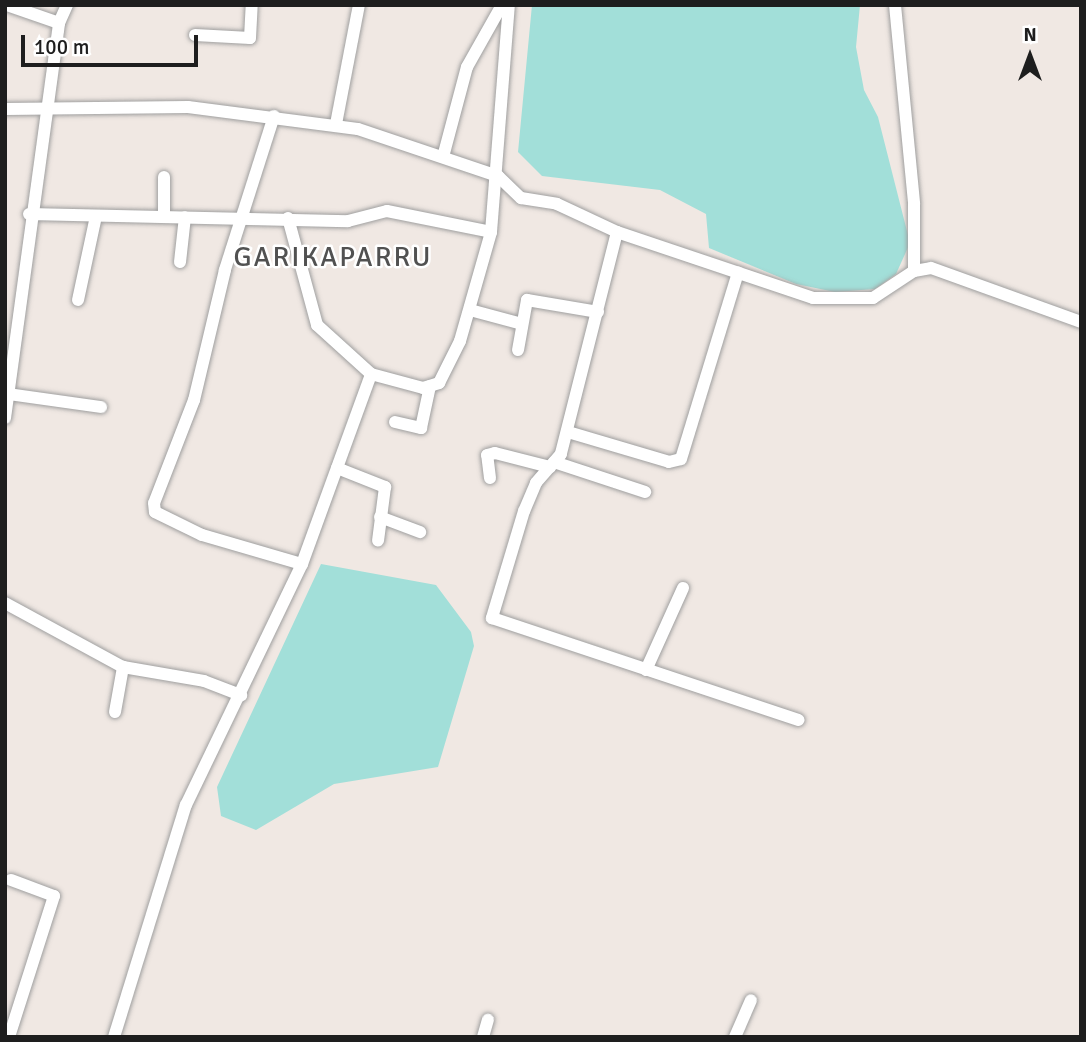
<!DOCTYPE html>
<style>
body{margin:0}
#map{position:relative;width:1086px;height:1042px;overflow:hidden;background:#f0e8e3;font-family:Signika,sans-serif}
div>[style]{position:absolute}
.water>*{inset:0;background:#a2dfd9}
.roads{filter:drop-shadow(0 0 2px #9f9f9f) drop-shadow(0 0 2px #9f9f9f)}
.minor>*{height:12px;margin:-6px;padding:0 6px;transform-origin:6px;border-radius:6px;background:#fff}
span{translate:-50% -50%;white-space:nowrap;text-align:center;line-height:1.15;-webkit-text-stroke:5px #fff;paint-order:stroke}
.quarter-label{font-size:28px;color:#515151;letter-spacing:2px}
.frame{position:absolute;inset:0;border:7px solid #1e1e1e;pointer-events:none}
.north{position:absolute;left:995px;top:21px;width:70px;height:70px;-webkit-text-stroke:5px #fff;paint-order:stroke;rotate:0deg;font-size:19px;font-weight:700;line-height:28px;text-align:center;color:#1e1e1e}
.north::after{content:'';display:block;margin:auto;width:24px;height:32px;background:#1e1e1e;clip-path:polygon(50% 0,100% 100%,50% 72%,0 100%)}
.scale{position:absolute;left:21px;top:35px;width:177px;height:32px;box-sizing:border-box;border:4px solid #1e1e1e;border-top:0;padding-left:9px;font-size:21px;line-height:24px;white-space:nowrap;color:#1e1e1e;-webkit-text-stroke:5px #fff;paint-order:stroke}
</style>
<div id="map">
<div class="water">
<div style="clip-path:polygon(532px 5px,860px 5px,856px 47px,864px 90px,878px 117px,910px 243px,896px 274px,875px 289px,835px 292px,796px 284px,709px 248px,706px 214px,660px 190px,542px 176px,518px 152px)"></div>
<div style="clip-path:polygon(321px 564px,436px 585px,471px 632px,474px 646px,438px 767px,334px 784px,256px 830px,221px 816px,217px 787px)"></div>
</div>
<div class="roads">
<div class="minor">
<div style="left:7px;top:5px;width:55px;rotate:19.1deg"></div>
<div style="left:59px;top:23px;width:20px;rotate:-66deg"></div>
<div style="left:895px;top:5px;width:200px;rotate:84.5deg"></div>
<div style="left:914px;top:204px;width:67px;rotate:90deg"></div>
<div style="left:195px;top:35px;width:55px;rotate:3.1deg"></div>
<div style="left:250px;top:38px;width:33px;rotate:-87deg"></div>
<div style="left:5px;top:109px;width:183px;rotate:-0.6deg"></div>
<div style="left:188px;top:107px;width:171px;rotate:7.4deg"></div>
<div style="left:358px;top:129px;width:148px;rotate:18.6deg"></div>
<div style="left:498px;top:176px;width:32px;rotate:44deg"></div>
<div style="left:521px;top:198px;width:36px;rotate:9deg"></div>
<div style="left:557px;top:204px;width:66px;rotate:25deg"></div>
<div style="left:617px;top:232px;width:207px;rotate:18.6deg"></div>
<div style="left:813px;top:298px;width:60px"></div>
<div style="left:873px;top:298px;width:49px;rotate:-33.4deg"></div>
<div style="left:914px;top:271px;width:17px;rotate:-10deg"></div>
<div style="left:931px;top:268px;width:159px;rotate:19.8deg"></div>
<div style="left:274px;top:116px;width:162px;rotate:107.7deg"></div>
<div style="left:225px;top:270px;width:134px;rotate:103.4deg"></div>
<div style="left:194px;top:400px;width:110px;rotate:111.2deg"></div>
<div style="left:154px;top:503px;width:9px;rotate:84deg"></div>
<div style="left:155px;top:512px;width:52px;rotate:26.1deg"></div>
<div style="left:202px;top:535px;width:104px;rotate:16.2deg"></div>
<div style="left:336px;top:124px;width:121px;rotate:-79.1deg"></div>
<div style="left:443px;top:157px;width:93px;rotate:-75.1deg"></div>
<div style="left:467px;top:67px;width:71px;rotate:-60.6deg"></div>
<div style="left:164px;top:177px;width:40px;rotate:90deg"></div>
<div style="left:29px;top:214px;width:319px;rotate:1.3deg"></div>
<div style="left:348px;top:221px;width:40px;rotate:-14.4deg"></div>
<div style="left:387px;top:211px;width:106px;rotate:11.4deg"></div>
<div style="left:288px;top:218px;width:111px;rotate:74.8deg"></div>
<div style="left:317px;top:325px;width:73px;rotate:42.2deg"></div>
<div style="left:371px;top:374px;width:54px;rotate:15.1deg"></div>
<div style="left:423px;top:388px;width:17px;rotate:-17deg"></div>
<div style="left:439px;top:383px;width:47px;rotate:-63.4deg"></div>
<div style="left:460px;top:341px;width:113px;rotate:-74.1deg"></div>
<div style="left:491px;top:232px;width:228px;rotate:-85.5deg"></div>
<div style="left:617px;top:232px;width:229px;rotate:104.2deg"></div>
<div style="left:561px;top:454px;width:38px;rotate:131deg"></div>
<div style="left:536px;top:483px;width:30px;rotate:113deg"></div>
<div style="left:524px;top:511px;width:112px;rotate:106.7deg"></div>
<div style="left:492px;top:618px;width:323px;rotate:18.4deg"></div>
<div style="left:180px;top:262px;width:45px;rotate:-83.7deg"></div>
<div style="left:78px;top:300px;width:86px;rotate:-77.9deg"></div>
<div style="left:470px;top:310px;width:54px;rotate:15.1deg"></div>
<div style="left:518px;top:350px;width:51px;rotate:-79.8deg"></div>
<div style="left:527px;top:300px;width:72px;rotate:9.6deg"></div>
<div style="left:8px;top:394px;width:94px;rotate:8deg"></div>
<div style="left:5px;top:418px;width:399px;rotate:-82.2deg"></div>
<div style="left:395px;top:422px;width:27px;rotate:13deg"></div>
<div style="left:421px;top:428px;width:43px;rotate:-77.9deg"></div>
<div style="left:568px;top:432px;width:105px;rotate:16.5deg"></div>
<div style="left:669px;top:462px;width:12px;rotate:-14deg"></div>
<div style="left:681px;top:459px;width:195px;rotate:-73deg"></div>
<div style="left:554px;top:462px;width:96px;rotate:18.2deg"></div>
<div style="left:337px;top:468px;width:52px;rotate:21.6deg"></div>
<div style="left:385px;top:487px;width:54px;rotate:97.4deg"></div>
<div style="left:490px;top:478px;width:23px;rotate:-97deg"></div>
<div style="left:487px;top:455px;width:8px;rotate:-14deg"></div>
<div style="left:495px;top:453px;width:57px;rotate:14.3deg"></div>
<div style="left:380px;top:517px;width:43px;rotate:20.6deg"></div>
<div style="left:5px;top:603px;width:134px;rotate:28.5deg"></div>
<div style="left:123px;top:667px;width:82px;rotate:9.8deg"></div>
<div style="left:204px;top:681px;width:40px;rotate:21deg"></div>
<div style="left:646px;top:670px;width:90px;rotate:-65.7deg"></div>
<div style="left:115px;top:712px;width:46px;rotate:-79.9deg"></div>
<div style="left:9px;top:1037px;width:148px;rotate:-72.3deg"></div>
<div style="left:54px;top:896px;width:46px;rotate:-159.6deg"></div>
<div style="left:114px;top:1037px;width:243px;rotate:-72.8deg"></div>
<div style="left:186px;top:805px;width:267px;rotate:-64.3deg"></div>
<div style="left:302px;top:564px;width:202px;rotate:-70deg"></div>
<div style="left:483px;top:1037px;width:18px;rotate:-74deg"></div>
<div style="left:735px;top:1037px;width:40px;rotate:-66.6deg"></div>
</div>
</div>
<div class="quarter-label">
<span style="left:333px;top:257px">GARIKAPARRU</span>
</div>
<div class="frame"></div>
<div class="north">N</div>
<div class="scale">100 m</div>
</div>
